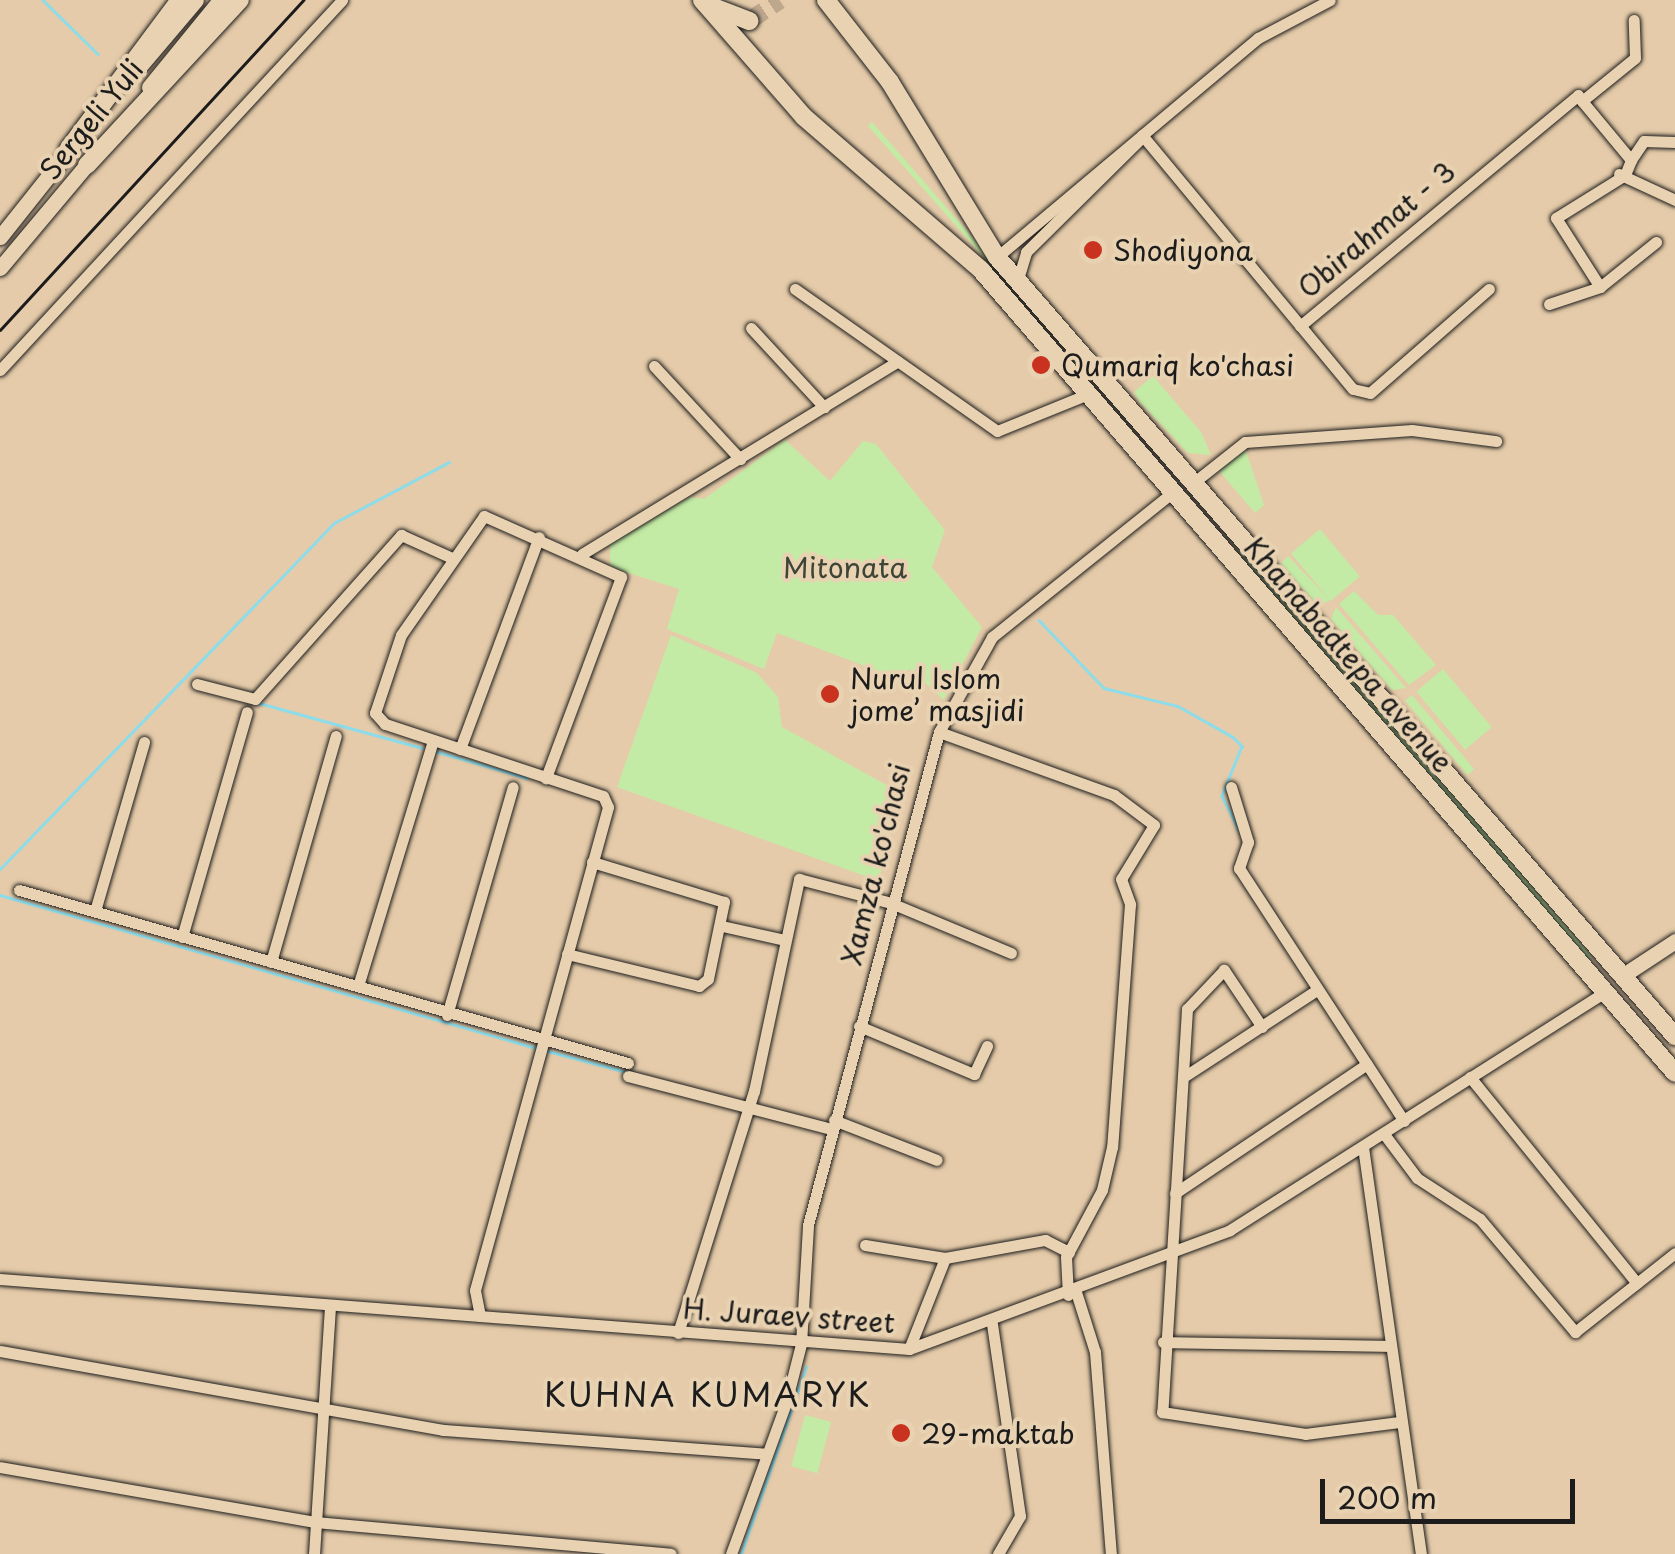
<!DOCTYPE html>
<meta charset="utf-8">
<style>
body{margin:0}
#map{position:relative;width:1675px;height:1554px;overflow:hidden;background:#e5cba9;font-family:"Playpen Sans",sans-serif}
div>[style]{position:absolute}
.green>*{inset:0;background:#c4eba5;transform-origin:0 0}
.stream>*{height:2.5px;margin:-1.25px;padding:0 1.25px;transform-origin:1.25px;border-radius:1.25px;background:#8ddce9}
.highway-tunnel>*{height:18px;margin-top:-9px;transform-origin:0;background:repeating-linear-gradient(90deg,#bda88d 0 18px,transparent 0 27px)}
.roads{filter:drop-shadow(0 0 2px #1c1c1c) drop-shadow(0 0 2px #1c1c1c)}
.minor>*{height:11px;margin:-5.5px;padding:0 5.5px;transform-origin:5.5px;border-radius:5.5px;background:#e8d2b1}
.major>*{height:15px;margin:-7.5px;padding:0 7.5px;transform-origin:7.5px;border-radius:7.5px;background:#e8d2b1}
.highway>*{height:18px;margin:-9px;padding:0 9px;transform-origin:9px;border-radius:9px;background:#e8d2b1}
.rail>*{height:2.5px;margin:-1.25px;padding:0 1.25px;transform-origin:1.25px;border-radius:1.25px;background:#1c1c1c}
.dots>*{width:28px;height:28px;translate:-50% -50%;box-sizing:border-box;border:5px solid #e8d2b1;border-radius:50%}
span{translate:-50% -50%;white-space:nowrap;text-align:center;line-height:1.15;-webkit-text-stroke:8px #e8d2b1;paint-order:stroke}
.street-label{font-size:28px;color:#1c1c1c}
.poi-label{font-size:28px;color:#1c1c1c}
.left{translate:0 -50%;text-align:left}
.park-label{font-size:28px;color:#3e4537}
.quarter-label{font-size:32px;color:#1c1c1c;letter-spacing:2.5px}
.scale{position:absolute;left:1320px;top:1479px;width:255px;height:45px;box-sizing:border-box;border:5px solid #1c1c1c;border-top:0;padding-left:12px;font-size:30px;line-height:35px;white-space:nowrap;color:#1c1c1c;-webkit-text-stroke:8px #e8d2b1;paint-order:stroke}
</style>
<div id="map">
<div class="green">
<div style="clip-path:polygon(872px 122px,1225px 527px,1224px 530px,868px 126px)"></div>
<div style="clip-path:polygon(1153px 376px,1201px 432px,1211px 455px,1188px 453px,1140px 402px,1134px 392px)"></div>
<div style="clip-path:polygon(785px 440px,830px 481px,863px 441px,876px 444px,945px 530px,932px 567px,982px 627px,944px 700px,910px 669px,897px 678px,777px 633px,764px 669px,667px 629px,679px 589px,610px 567px,610px 543px,690px 497px,704px 499px)"></div>
<div style="clip-path:polygon(1245px 448px,1264px 505px,1255px 513px,1219px 471px)"></div>
<div style="left:1320px;top:529px;width:62px;height:38px;rotate:50deg"></div>
<div style="clip-path:polygon(1242px 546px,1592px 957px,1588px 960px,1237px 551px)"></div>
<div style="clip-path:polygon(1288px 556px,1330px 600px,1318px 606px,1281px 563px)"></div>
<div style="clip-path:polygon(1354px 591px,1378px 615px,1393px 615px,1436px 665px,1409px 685px,1339px 604px)"></div>
<div style="clip-path:polygon(1336px 607px,1406px 688px,1392px 690px,1331px 619px)"></div>
<div style="clip-path:polygon(671px 635px,757px 673px,778px 697px,782px 727px,899px 792px,879px 881px,617px 787px)"></div>
<div style="left:1443px;top:669px;width:76px;height:35px;rotate:50deg"></div>
<div style="left:1412px;top:695px;width:97px;height:9px;rotate:50deg"></div>
<div style="left:805px;top:1415px;width:27px;height:53px;rotate:15deg"></div>
</div>
<div class="stream">
<div style="left:43px;top:0;width:77px;rotate:44.5deg"></div>
<div style="left:1039px;top:620px;width:94px;rotate:46.3deg"></div>
<div style="left:1104px;top:688px;width:76px;rotate:13.7deg"></div>
<div style="left:1178px;top:706px;width:63px;rotate:29.4deg"></div>
<div style="left:1233px;top:737px;width:13px;rotate:45deg"></div>
<div style="left:1242px;top:746px;width:54px;rotate:111.8deg"></div>
<div style="left:1222px;top:796px;width:40px;rotate:63.4deg"></div>
<div style="left:259px;top:703px;width:169px;rotate:15.4deg"></div>
<div style="left:435px;top:751px;width:96px;rotate:16.4deg"></div>
<div style="left:0;top:869px;width:481px;rotate:-46deg"></div>
<div style="left:334px;top:523px;width:130px;rotate:-27.9deg"></div>
<div style="left:0;top:895px;width:557px;rotate:15.93deg"></div>
<div style="left:544px;top:1050px;width:82px;rotate:14.9deg"></div>
<div style="left:741px;top:1554px;width:198px;rotate:-70.8deg"></div>
</div>
<div class="highway-tunnel">
<div style="left:749px;top:21px;width:37px;rotate:-34deg"></div>
</div>
<div class="roads">
<div class="minor">
<div style="left:1582px;top:101px;width:77px;rotate:50.3deg"></div>
<div style="left:1631px;top:160px;width:23px;rotate:-56deg"></div>
<div style="left:1644px;top:141px;width:31px;rotate:2deg"></div>
<div style="left:1142px;top:135px;width:330px;rotate:50.3deg"></div>
<div style="left:1353px;top:389px;width:17px;rotate:13deg"></div>
<div style="left:1370px;top:393px;width:158px;rotate:-41.2deg"></div>
<div style="left:1619px;top:174px;width:62px;rotate:24.9deg"></div>
<div style="left:997px;top:257px;width:341px;rotate:-40deg"></div>
<div style="left:1258px;top:38px;width:81px;rotate:-27.8deg"></div>
<div style="left:1018px;top:279px;width:28px;rotate:-73deg"></div>
<div style="left:1026px;top:252px;width:161px;rotate:-44.7deg"></div>
<div style="left:1600px;top:287px;width:82px;rotate:-122.5deg"></div>
<div style="left:1556px;top:218px;width:81px;rotate:-31.9deg"></div>
<div style="left:1625px;top:175px;width:16px;rotate:-68deg"></div>
<div style="left:795px;top:289px;width:247px;rotate:35.1deg"></div>
<div style="left:997px;top:431px;width:98px;rotate:-22.1deg"></div>
<div style="left:1549px;top:304px;width:54px;rotate:-18.4deg"></div>
<div style="left:1600px;top:287px;width:72px;rotate:-38.8deg"></div>
<div style="left:1300px;top:326px;width:361px;rotate:-39.7deg"></div>
<div style="left:1578px;top:95px;width:7px;rotate:56deg"></div>
<div style="left:1582px;top:101px;width:68px;rotate:-39.1deg"></div>
<div style="left:1635px;top:58px;width:38px;rotate:-92deg"></div>
<div style="left:751px;top:328px;width:108px;rotate:47.3deg"></div>
<div style="left:654px;top:366px;width:127px;rotate:47.2deg"></div>
<div style="left:0;top:370px;width:504px;rotate:-47.25deg"></div>
<div style="left:1193px;top:483px;width:66px;rotate:-38.3deg"></div>
<div style="left:1245px;top:442px;width:167px;rotate:-4.1deg"></div>
<div style="left:1412px;top:430px;width:85px;rotate:7.5deg"></div>
<div style="left:582px;top:554px;width:370px;rotate:-31.4deg"></div>
<div style="left:197px;top:684px;width:60px;rotate:14.5deg"></div>
<div style="left:255px;top:699px;width:220px;rotate:-48.3deg"></div>
<div style="left:401px;top:535px;width:56px;rotate:24.3deg"></div>
<div style="left:939px;top:732px;width:186px;rotate:19.8deg"></div>
<div style="left:1114px;top:795px;width:50px;rotate:36.9deg"></div>
<div style="left:1154px;top:825px;width:63px;rotate:121.4deg"></div>
<div style="left:1121px;top:879px;width:27px;rotate:70deg"></div>
<div style="left:1130px;top:904px;width:244px;rotate:94.2deg"></div>
<div style="left:1112px;top:1147px;width:44px;rotate:103.1deg"></div>
<div style="left:1102px;top:1190px;width:76px;rotate:118.2deg"></div>
<div style="left:1066px;top:1257px;width:38px;rotate:87deg"></div>
<div style="left:460px;top:749px;width:226px;rotate:-69.6deg"></div>
<div style="left:1231px;top:787px;width:58px;rotate:72.8deg"></div>
<div style="left:1248px;top:842px;width:28px;rotate:109deg"></div>
<div style="left:1239px;top:868px;width:302px;rotate:56.9deg"></div>
<div style="left:19px;top:890px;width:633px;rotate:15.86deg"></div>
<div style="left:95px;top:911px;width:176px;rotate:-73.8deg"></div>
<div style="left:722px;top:926px;width:65px;rotate:12.5deg"></div>
<div style="left:182px;top:937px;width:234px;rotate:-73.9deg"></div>
<div style="left:567px;top:954px;width:136px;rotate:13.6deg"></div>
<div style="left:699px;top:986px;width:11px;rotate:-38deg"></div>
<div style="left:708px;top:979px;width:79px;rotate:-78.3deg"></div>
<div style="left:724px;top:902px;width:138px;rotate:-163.1deg"></div>
<div style="left:271px;top:962px;width:235px;rotate:-74deg"></div>
<div style="left:358px;top:986px;width:257px;rotate:-73deg"></div>
<div style="left:447px;top:1015px;width:237px;rotate:-73.9deg"></div>
<div style="left:859px;top:1026px;width:125px;rotate:22.7deg"></div>
<div style="left:974px;top:1074px;width:31px;rotate:-65deg"></div>
<div style="left:1262px;top:1027px;width:69px;rotate:-123.7deg"></div>
<div style="left:1224px;top:970px;width:54px;rotate:133.5deg"></div>
<div style="left:1187px;top:1009px;width:404px;rotate:93.5deg"></div>
<div style="left:1162px;top:1412px;width:145px;rotate:8.7deg"></div>
<div style="left:1305px;top:1434px;width:95px;rotate:-7.3deg"></div>
<div style="left:628px;top:1076px;width:210px;rotate:14.6deg"></div>
<div style="left:1185px;top:1076px;width:158px;rotate:-33.1deg"></div>
<div style="left:1470px;top:1077px;width:265px;rotate:51deg"></div>
<div style="left:834px;top:1120px;width:110px;rotate:21.2deg"></div>
<div style="left:1384px;top:1134px;width:55px;rotate:53.1deg"></div>
<div style="left:1417px;top:1178px;width:75px;rotate:33.1deg"></div>
<div style="left:1480px;top:1219px;width:148px;rotate:49.9deg"></div>
<div style="left:1575px;top:1332px;width:127px;rotate:-38.3deg"></div>
<div style="left:1363px;top:1147px;width:411px;rotate:81.9deg"></div>
<div style="left:1175px;top:1193px;width:231px;rotate:-33.9deg"></div>
<div style="left:865px;top:1245px;width:81px;rotate:9.2deg"></div>
<div style="left:945px;top:1258px;width:102px;rotate:-10.2deg"></div>
<div style="left:1045px;top:1240px;width:27px;rotate:27deg"></div>
<div style="left:0;top:1279px;width:912px;rotate:4.4deg"></div>
<div style="left:909px;top:1349px;width:342px;rotate:-20.3deg"></div>
<div style="left:1230px;top:1230px;width:444px;rotate:-32.4deg"></div>
<div style="left:1076px;top:1292px;width:63px;rotate:72.4deg"></div>
<div style="left:1095px;top:1352px;width:203px;rotate:85.5deg"></div>
<div style="left:480px;top:1316px;width:26px;rotate:-101deg"></div>
<div style="left:475px;top:1290px;width:501px;rotate:-74.6deg"></div>
<div style="left:608px;top:807px;width:12px;rotate:-114deg"></div>
<div style="left:603px;top:796px;width:230px;rotate:-161.7deg"></div>
<div style="left:385px;top:724px;width:15px;rotate:-132deg"></div>
<div style="left:375px;top:713px;width:82px;rotate:-71.6deg"></div>
<div style="left:401px;top:635px;width:145px;rotate:-55.1deg"></div>
<div style="left:484px;top:516px;width:150px;rotate:24deg"></div>
<div style="left:621px;top:577px;width:215px;rotate:110.5deg"></div>
<div style="left:992px;top:1324px;width:194px;rotate:81.7deg"></div>
<div style="left:1020px;top:1516px;width:44px;rotate:120.1deg"></div>
<div style="left:678px;top:1333px;width:254px;rotate:-72.6deg"></div>
<div style="left:754px;top:1091px;width:217px;rotate:-78deg"></div>
<div style="left:799px;top:879px;width:95px;rotate:14.6deg"></div>
<div style="left:891px;top:903px;width:130px;rotate:22.6deg"></div>
<div style="left:1163px;top:1342px;width:226px;rotate:1deg"></div>
<div style="left:909px;top:1349px;width:98px;rotate:-68.4deg"></div>
<div style="left:0;top:1351px;width:450px;rotate:10.1deg"></div>
<div style="left:443px;top:1430px;width:325px;rotate:4.2deg"></div>
<div style="left:0;top:1467px;width:320px;rotate:9.9deg"></div>
<div style="left:315px;top:1522px;width:357px;rotate:5.1deg"></div>
<div style="left:314px;top:1554px;width:248px;rotate:-86.3deg"></div>
<div style="left:731px;top:1554px;width:161px;rotate:-70deg"></div>
<div style="left:786px;top:1403px;width:61px;rotate:-75.7deg"></div>
<div style="left:801px;top:1344px;width:119px;rotate:-86.6deg"></div>
<div style="left:808px;top:1225px;width:510px;rotate:-75.12deg"></div>
<div style="left:939px;top:732px;width:109px;rotate:-60.8deg"></div>
<div style="left:992px;top:637px;width:232px;rotate:-38.7deg"></div>
</div>
<div class="major">
<div style="left:141px;top:65px;width:85px;rotate:-49.8deg"></div>
<div style="left:149px;top:87px;width:112px;rotate:-50.8deg"></div>
<div style="left:0;top:237px;width:119px;rotate:-51.5deg"></div>
<div style="left:0;top:268px;width:146px;rotate:-50deg"></div>
<div style="left:1622px;top:976px;width:64px;rotate:-33.4deg"></div>
</div>
<div class="highway">
<div style="left:702px;top:0;width:155px;rotate:48.9deg"></div>
<div style="left:804px;top:117px;width:234px;rotate:40.8deg"></div>
<div style="left:981px;top:270px;width:1061px;rotate:49.16deg"></div>
<div style="left:826px;top:0;width:104px;rotate:52deg"></div>
<div style="left:890px;top:82px;width:205px;rotate:58.6deg"></div>
<div style="left:997px;top:257px;width:1033px;rotate:48.97deg"></div>
<div style="left:713px;top:7px;width:39px;rotate:21deg"></div>
<div style="left:68px;top:150px;width:187px;rotate:-53.3deg"></div>
<div style="left:87px;top:165px;width:225px;rotate:-47.2deg"></div>
</div>
</div>
<div class="rail">
<div style="left:0;top:330px;width:448px;rotate:-47.4deg"></div>
</div>
<div class="dots">
<div style="left:1093px;top:250px;background:#c8321e"></div>
<div style="left:1041px;top:365px;background:#c8321e"></div>
<div style="left:830px;top:694px;background:#c8321e"></div>
<div style="left:901px;top:1433px;background:#c8321e"></div>
</div>
<div class="street-label">
<span style="left:91px;top:119px;rotate:-51deg">Sergeli Yuli</span>
<span style="left:1376px;top:229px;rotate:-40deg">Obirahmat - 3</span>
<span style="left:1349px;top:654px;rotate:49deg">Khanabadtepa avenue</span>
<span style="left:875px;top:864px;rotate:-76deg">Xamza ko'chasi</span>
<span style="left:789px;top:1315px;rotate:4deg">H. Juraev street</span>
</div>
<div class="poi-label">
<span class="left" style="left:1113px;top:250px">Shodiyona</span>
<span class="left" style="left:1061px;top:365px">Qumariq ko'chasi</span>
<span class="left" style="left:850px;top:694px">Nurul Islom<br>jome’ masjidi</span>
<span class="left" style="left:921px;top:1433px">29-maktab</span>
</div>
<div class="park-label">
<span style="left:845px;top:567px">Mitonata</span>
</div>
<div class="quarter-label">
<span style="left:708px;top:1394px">KUHNA KUMARYK</span>
</div>
<div class="scale">200 m</div>
</div>
